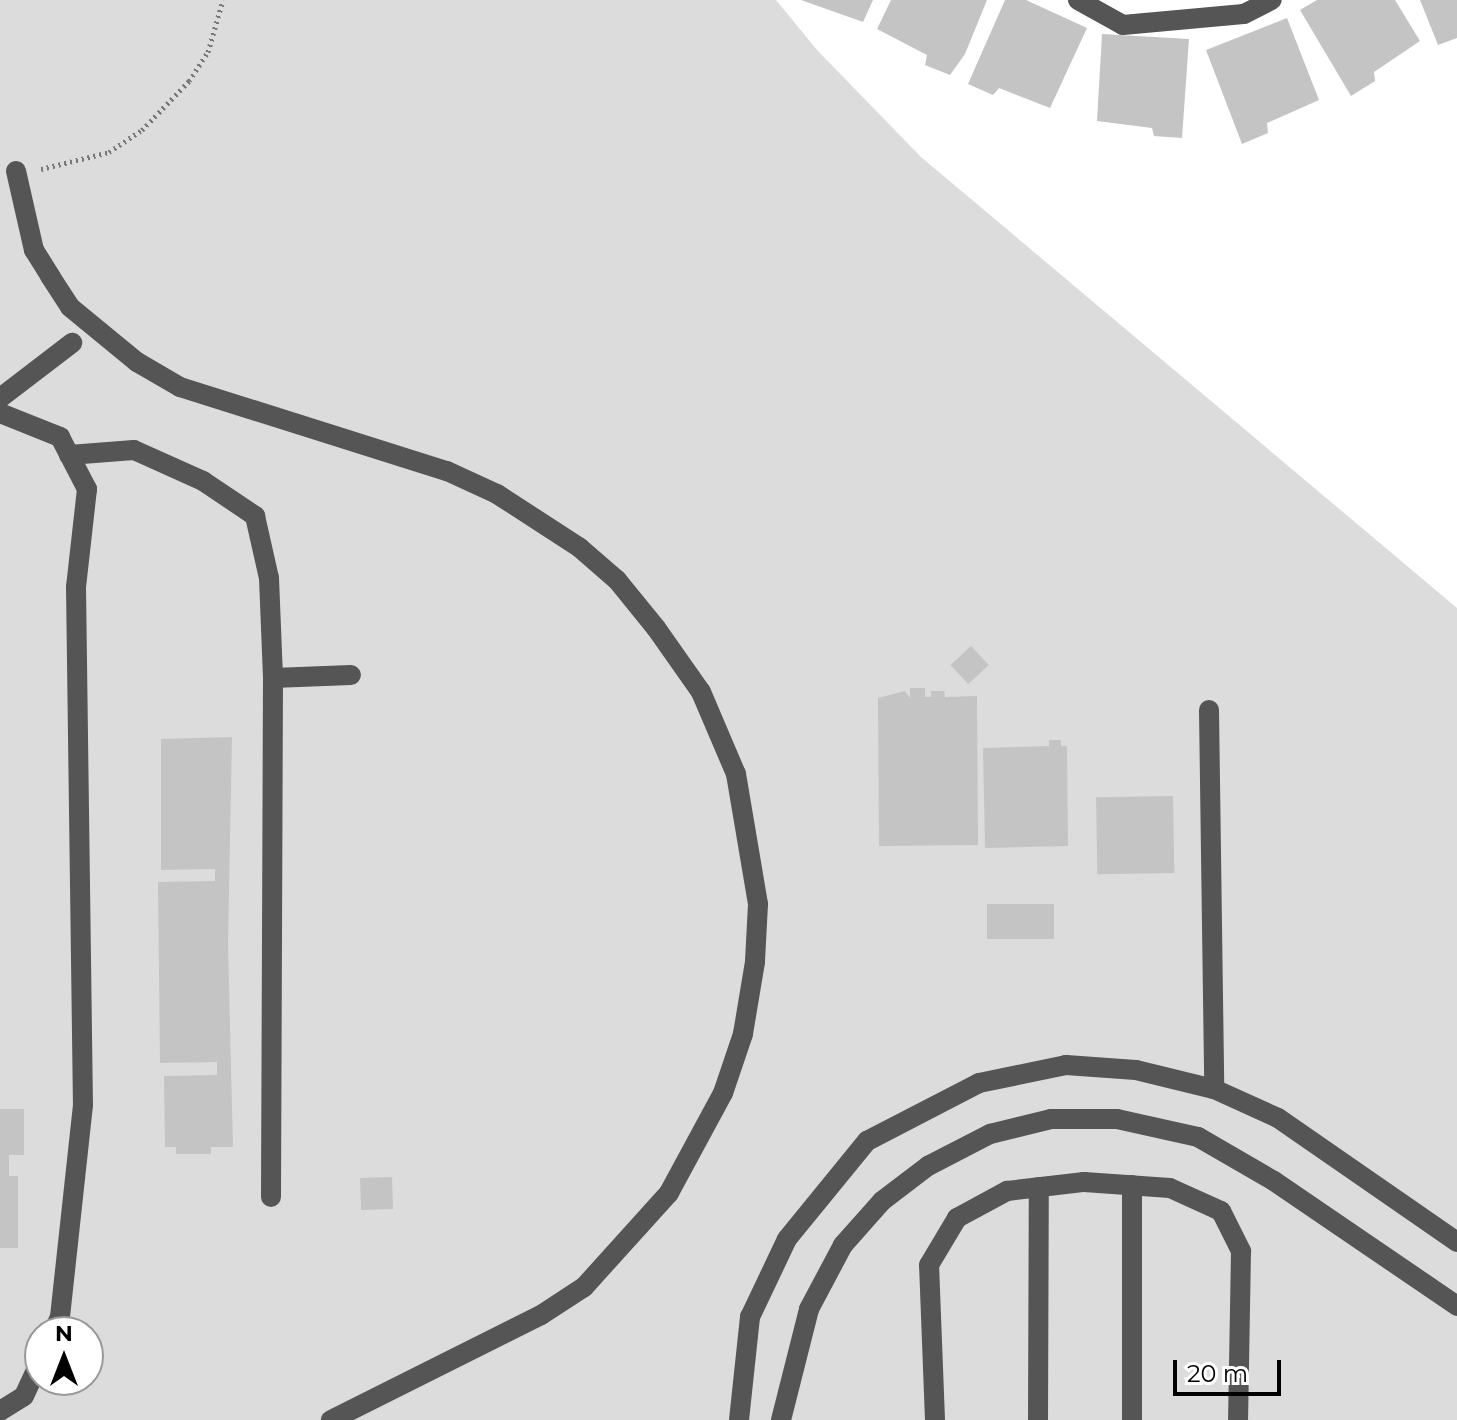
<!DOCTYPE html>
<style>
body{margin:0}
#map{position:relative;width:1457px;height:1420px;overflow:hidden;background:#fff;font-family:Montserrat,sans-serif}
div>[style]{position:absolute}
.green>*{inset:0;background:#dcdcdc}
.building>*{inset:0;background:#c4c4c4;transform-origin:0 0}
.path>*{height:5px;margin-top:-2.5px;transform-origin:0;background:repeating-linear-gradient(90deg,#777 0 2px,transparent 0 6px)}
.minor>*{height:20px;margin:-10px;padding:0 10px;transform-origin:10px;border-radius:10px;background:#555}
span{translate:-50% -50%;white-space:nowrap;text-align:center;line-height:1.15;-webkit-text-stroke:6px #fff;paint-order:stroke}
.north{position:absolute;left:24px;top:1316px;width:80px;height:80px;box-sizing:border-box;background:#fff;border:2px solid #999;border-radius:50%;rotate:0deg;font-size:22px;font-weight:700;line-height:32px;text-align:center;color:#000}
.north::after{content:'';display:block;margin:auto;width:28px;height:36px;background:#000;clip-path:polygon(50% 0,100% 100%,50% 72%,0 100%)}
.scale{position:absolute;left:1173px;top:1360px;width:108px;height:36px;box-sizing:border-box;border:4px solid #000;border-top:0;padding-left:10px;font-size:24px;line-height:28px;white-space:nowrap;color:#000;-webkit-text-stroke:6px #fff;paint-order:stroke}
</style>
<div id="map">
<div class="green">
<div style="clip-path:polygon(evenodd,0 0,776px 0,817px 50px,921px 157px,1457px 608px,1457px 1420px,0 1420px,0 0,40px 1332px,88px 1332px,88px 1380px,40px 1380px,40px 1332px)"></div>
</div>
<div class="building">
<div style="clip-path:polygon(801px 0,873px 0,863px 22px)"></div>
<div style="clip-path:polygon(891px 0,987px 0,965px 54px,950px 75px,925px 65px,927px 55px,877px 29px)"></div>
<div style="clip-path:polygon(1005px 0,1026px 0,1087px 28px,1050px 108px,999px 88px,993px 95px,968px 84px)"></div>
<div style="clip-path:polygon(1317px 0,1395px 0,1420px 41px,1374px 72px,1375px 81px,1351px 96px,1300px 10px)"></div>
<div style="clip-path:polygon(1420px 0,1457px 0,1457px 38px,1438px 45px)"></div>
<div style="clip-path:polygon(1287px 18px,1319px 100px,1267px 123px,1268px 133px,1242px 144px,1206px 50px)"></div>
<div style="clip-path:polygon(1102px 34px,1189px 39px,1182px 138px,1154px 136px,1152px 128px,1097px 121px)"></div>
<div style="left:971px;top:646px;width:26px;height:28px;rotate:47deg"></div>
<div style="clip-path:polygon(910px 688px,925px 688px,925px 697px,931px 697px,931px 691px,944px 691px,945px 697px,977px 696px,978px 845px,879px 846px,878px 698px,905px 691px,910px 698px)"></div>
<div style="clip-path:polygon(232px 737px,228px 944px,233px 1147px,211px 1147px,211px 1154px,176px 1154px,176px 1147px,165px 1147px,164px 1076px,217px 1075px,217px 1062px,160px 1063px,158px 882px,215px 881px,215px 869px,161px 870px,161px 739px)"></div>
<div style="clip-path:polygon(1049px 740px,1061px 740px,1061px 746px,1067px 746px,1068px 846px,985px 848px,983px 748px,1049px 746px)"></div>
<div style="left:1173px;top:796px;width:77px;height:77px;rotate:89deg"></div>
<div style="left:987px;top:904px;width:67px;height:35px"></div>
<div style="clip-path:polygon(0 1109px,24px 1109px,24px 1155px,9px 1155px,9px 1176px,18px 1176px,18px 1248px,0 1248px)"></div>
<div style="left:392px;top:1177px;width:32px;height:32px;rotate:88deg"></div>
</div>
<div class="path">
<div style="left:41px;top:169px;width:70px;rotate:-14deg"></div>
<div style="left:109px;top:152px;width:40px;rotate:-34deg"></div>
<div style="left:142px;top:130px;width:68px;rotate:-46.2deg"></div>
<div style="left:189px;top:81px;width:35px;rotate:-57deg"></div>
<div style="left:208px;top:52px;width:54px;rotate:-73.9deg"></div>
</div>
<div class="minor">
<div style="left:1078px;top:0;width:51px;rotate:29.1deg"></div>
<div style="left:1123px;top:25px;width:121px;rotate:-5.2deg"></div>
<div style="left:1244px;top:14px;width:31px;rotate:-27deg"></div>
<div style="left:16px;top:171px;width:81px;rotate:77.2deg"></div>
<div style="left:34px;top:250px;width:31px;rotate:58deg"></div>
<div style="left:50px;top:276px;width:37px;rotate:57deg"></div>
<div style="left:70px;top:307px;width:87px;rotate:39.4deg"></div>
<div style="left:137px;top:362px;width:50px;rotate:30.2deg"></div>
<div style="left:180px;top:387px;width:280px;rotate:17.5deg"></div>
<div style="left:447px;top:471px;width:55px;rotate:24.7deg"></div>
<div style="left:497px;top:494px;width:99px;rotate:33deg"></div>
<div style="left:580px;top:548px;width:49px;rotate:40.9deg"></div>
<div style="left:617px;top:580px;width:62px;rotate:50.9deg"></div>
<div style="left:656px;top:628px;width:78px;rotate:54.9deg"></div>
<div style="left:701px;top:692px;width:89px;rotate:66.9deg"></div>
<div style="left:736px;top:774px;width:132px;rotate:80.4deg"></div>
<div style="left:758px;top:904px;width:58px;rotate:93deg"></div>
<div style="left:755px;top:962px;width:73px;rotate:99.5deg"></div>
<div style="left:743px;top:1034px;width:62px;rotate:108.7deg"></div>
<div style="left:723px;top:1093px;width:114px;rotate:118.4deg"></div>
<div style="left:669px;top:1193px;width:127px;rotate:132.1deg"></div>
<div style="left:584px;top:1287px;width:51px;rotate:146.9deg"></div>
<div style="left:541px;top:1315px;width:235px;rotate:153.4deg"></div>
<div style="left:0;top:398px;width:91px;rotate:-37.4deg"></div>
<div style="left:0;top:413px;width:65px;rotate:21.8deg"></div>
<div style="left:60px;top:437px;width:59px;rotate:62.6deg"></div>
<div style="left:87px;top:489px;width:99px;rotate:96.4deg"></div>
<div style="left:76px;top:587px;width:518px;rotate:89.23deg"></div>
<div style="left:83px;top:1105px;width:213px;rotate:96.2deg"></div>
<div style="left:60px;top:1317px;width:17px;rotate:115deg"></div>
<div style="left:69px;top:455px;width:65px;rotate:-4.4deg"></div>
<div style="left:134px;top:450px;width:76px;rotate:24.2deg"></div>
<div style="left:203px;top:481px;width:63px;rotate:33.9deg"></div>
<div style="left:255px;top:516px;width:64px;rotate:77.3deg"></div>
<div style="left:269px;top:578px;width:100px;rotate:87.7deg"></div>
<div style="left:273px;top:678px;width:78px;rotate:-2.2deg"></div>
<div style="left:1209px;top:710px;width:379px;rotate:89.2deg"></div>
<div style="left:271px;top:1197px;width:519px;rotate:-89.78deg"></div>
<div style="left:0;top:1411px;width:28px;rotate:-32deg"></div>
<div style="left:24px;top:1396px;width:38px;rotate:-65deg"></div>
<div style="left:739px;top:1420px;width:104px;rotate:-83.9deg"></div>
<div style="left:750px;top:1317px;width:86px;rotate:-64.6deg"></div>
<div style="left:787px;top:1239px;width:127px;rotate:-50.8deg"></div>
<div style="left:867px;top:1141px;width:126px;rotate:-27.4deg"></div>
<div style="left:979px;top:1083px;width:89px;rotate:-11.7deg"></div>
<div style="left:1066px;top:1065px;width:70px;rotate:4.1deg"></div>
<div style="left:1136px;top:1070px;width:80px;rotate:13.7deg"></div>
<div style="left:1214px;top:1089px;width:70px;rotate:24.4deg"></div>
<div style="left:1278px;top:1118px;width:218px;rotate:34.7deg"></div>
<div style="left:781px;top:1420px;width:114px;rotate:-75.8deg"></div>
<div style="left:809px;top:1309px;width:72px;rotate:-62deg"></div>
<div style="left:843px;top:1245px;width:59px;rotate:-48.4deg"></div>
<div style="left:882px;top:1201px;width:58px;rotate:-37.3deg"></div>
<div style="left:928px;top:1166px;width:70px;rotate:-27.3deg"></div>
<div style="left:990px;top:1134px;width:63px;rotate:-13.8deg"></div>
<div style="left:1051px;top:1119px;width:66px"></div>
<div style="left:1117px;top:1119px;width:83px;rotate:12.5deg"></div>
<div style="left:1198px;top:1137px;width:88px;rotate:30.1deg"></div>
<div style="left:1274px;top:1181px;width:222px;rotate:34.3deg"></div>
<div style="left:935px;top:1420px;width:155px;rotate:-92.2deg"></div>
<div style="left:929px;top:1265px;width:55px;rotate:-59.2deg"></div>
<div style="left:957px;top:1218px;width:57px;rotate:-28.4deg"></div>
<div style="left:1007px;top:1191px;width:78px;rotate:-6.7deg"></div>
<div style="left:1084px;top:1182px;width:86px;rotate:4deg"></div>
<div style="left:1170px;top:1188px;width:56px;rotate:24.3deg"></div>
<div style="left:1221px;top:1211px;width:45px;rotate:63.4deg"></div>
<div style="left:1241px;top:1251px;width:169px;rotate:91deg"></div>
<div style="left:1038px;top:1420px;width:233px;rotate:-89.8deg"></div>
<div style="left:1132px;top:1420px;width:235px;rotate:-90deg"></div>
</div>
<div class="north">N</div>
<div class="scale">20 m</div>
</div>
